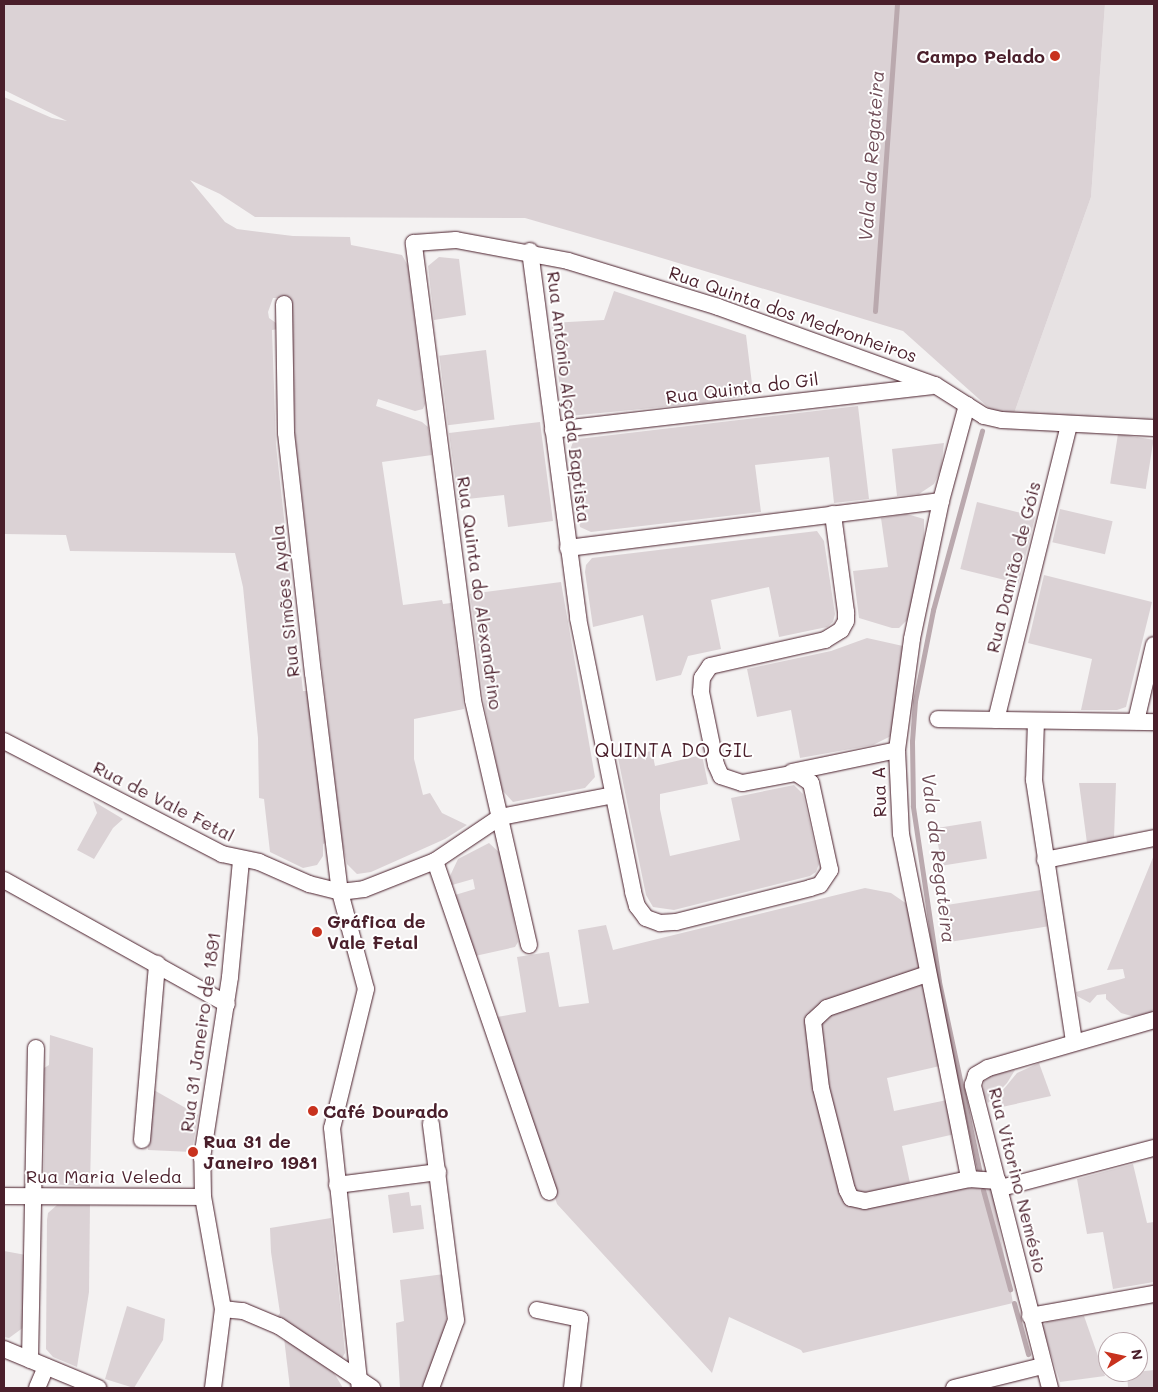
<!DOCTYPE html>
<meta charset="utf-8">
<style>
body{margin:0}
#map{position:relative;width:1158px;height:1392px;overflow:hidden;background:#f4f2f2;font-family:Mali,sans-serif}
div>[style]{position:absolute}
.built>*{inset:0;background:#e7e2e3}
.green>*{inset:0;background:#dbd2d5;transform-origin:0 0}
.stream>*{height:5px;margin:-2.5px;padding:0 2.5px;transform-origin:2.5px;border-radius:2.5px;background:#baa9ae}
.roads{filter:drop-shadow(0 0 1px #4a1f2b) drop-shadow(0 0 1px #4a1f2b)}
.street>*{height:16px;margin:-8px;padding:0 8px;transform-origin:8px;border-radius:8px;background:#fff}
.dots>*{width:14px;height:14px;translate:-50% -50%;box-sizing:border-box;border:2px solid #fff;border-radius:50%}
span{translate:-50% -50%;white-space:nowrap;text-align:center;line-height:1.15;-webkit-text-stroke:4px #fff;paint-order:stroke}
.poi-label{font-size:18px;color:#4a1f2b;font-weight:700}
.right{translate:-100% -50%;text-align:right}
.left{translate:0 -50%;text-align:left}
.street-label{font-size:18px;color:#4a1f2b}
.water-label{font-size:19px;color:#714f59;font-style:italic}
.neighbourhood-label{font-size:19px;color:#4a1f2b;letter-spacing:1px}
.frame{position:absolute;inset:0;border:5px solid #4a1f2b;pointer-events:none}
.north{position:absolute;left:1098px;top:1332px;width:50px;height:50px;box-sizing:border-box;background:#fff;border:1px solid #b7a5aa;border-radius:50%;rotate:80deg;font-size:14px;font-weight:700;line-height:20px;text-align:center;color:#4a1f2b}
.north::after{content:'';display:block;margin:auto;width:18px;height:22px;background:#c8321e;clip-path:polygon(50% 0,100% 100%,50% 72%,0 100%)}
</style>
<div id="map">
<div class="built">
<div style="clip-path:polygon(1105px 4px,1154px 4px,1154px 435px,1012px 419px,1091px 197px)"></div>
</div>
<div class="green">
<div style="clip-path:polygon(4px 4px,1105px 4px,1091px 197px,1012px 419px,998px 416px,903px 331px,632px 249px,525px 218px,255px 217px,220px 194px,190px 180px,225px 222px,237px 229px,293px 236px,350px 237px,351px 245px,402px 255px,408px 266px,425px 404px,423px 409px,415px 411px,378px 399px,376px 406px,422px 422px,428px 427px,432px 455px,382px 462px,403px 605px,442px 600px,443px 604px,451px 603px,464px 709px,414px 719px,414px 759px,423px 795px,430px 793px,442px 813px,467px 825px,445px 839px,371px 872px,357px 874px,347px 864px,342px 842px,295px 435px,292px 307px,285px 298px,273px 298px,268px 312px,269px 318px,276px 323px,278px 329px,272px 330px,276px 445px,303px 691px,309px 691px,326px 843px,323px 844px,323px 856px,317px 865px,303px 868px,270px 852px,264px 799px,259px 798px,258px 738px,243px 587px,235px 553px,70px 551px,66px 535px,4px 534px,4px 97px,52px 118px,67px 121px,4px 90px)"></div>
<div style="clip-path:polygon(439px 257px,459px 259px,466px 315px,434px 320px,428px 266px)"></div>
<div style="clip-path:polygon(614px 291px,746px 335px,753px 392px,746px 396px,715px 402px,569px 416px,562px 403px,551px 323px,604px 320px)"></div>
<div style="left:486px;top:350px;width:70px;height:47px;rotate:83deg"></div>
<div style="clip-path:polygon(858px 406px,869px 499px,834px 503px,829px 457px,755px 465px,761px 512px,591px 532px,580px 527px,569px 453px,573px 442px,578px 439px)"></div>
<div style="clip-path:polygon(540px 422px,553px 521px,508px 527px,504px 495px,458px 500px,449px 433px)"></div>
<div style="left:1118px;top:434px;width:36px;height:50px;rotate:9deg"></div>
<div style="clip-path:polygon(944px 443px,941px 469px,934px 484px,919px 494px,897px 496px,892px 449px)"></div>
<div style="left:977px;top:502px;width:60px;height:69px;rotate:14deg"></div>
<div style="left:1060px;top:509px;width:54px;height:34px;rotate:13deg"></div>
<div style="clip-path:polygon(907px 514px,924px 519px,924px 541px,911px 616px,899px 628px,892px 628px,859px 618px,853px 571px,888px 567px,881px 518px)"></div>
<div style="clip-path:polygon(817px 531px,824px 541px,835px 614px,833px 622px,827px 627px,779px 637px,769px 587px,711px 600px,721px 649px,688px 656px,681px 675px,656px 681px,643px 615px,593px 627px,585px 572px,586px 565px,592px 558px)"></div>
<div style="clip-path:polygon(1044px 575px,1152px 602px,1126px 707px,1117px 710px,1081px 710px,1092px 659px,1028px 643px)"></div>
<div style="clip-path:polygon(561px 582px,595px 777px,585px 788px,513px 802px,502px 790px,484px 704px,470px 594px)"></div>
<div style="clip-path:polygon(867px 638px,903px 646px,891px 736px,873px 745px,800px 758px,791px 710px,757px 717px,747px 669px,831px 651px)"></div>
<div style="clip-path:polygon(652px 751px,655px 766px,702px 755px,708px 784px,660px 794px,660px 809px,670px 856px,740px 840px,731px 798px,794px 785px,803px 794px,819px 864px,816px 872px,810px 876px,674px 910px,653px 907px,646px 895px,618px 758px)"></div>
<div style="clip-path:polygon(1079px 783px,1116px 783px,1114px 838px,1087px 843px)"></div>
<div style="clip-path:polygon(93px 801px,123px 819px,113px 828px,94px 859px,77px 850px,97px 813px)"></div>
<div style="left:981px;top:821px;width:38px;height:46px;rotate:81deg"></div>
<div style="clip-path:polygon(489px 843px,501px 854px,518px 942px,515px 947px,475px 956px,455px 895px,475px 889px,473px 879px,452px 885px,450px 876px,458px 859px)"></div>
<div style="clip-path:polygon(1154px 855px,1154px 1008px,1151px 1013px,1135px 1017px,1121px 1013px,1106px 999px,1106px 994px,1097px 995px,1090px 1003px,1077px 996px,1076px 992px,1125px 978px,1123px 969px,1107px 970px)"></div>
<div style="clip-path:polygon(865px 888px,891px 893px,907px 904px,940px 1066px,887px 1078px,894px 1111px,947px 1100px,955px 1134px,902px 1146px,910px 1183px,868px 1192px,871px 1207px,932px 1197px,952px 1188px,987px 1186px,992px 1189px,1013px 1303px,803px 1353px,801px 1350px,729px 1317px,712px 1373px,557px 1204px,497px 1017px,526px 1012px,517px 957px,549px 952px,559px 1007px,589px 1003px,578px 930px,606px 925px,613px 950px)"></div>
<div style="left:1041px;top:890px;width:37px;height:97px;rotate:81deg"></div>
<div style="clip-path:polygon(50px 1035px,93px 1048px,90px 1187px,52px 1184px,44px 1174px,44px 1068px,49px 1065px)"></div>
<div style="clip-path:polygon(1039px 1063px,1051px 1096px,993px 1109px,993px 1102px,1017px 1073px)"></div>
<div style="clip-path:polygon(1015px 1070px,1007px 1083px,988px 1103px,983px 1093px,984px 1081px,992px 1075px)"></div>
<div style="clip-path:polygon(152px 1089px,198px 1115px,192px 1152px,148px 1150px)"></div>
<div style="clip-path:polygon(1133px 1164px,1147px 1223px,1154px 1222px,1154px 1282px,1113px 1289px,1103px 1232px,1087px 1234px,1077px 1179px)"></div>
<div style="clip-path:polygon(409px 1192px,411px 1206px,421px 1205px,424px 1229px,393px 1233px,388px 1195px)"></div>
<div style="clip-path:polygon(90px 1204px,89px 1292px,77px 1367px,53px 1357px,46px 1349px,47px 1220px,48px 1213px,57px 1205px)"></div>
<div style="clip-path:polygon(331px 1218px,345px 1353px,342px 1358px,277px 1317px,280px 1313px,271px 1252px,270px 1228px)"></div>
<div style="clip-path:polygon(4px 1251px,26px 1255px,24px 1327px,9px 1338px,4px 1337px)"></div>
<div style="clip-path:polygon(444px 1274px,446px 1323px,425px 1388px,400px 1388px,396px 1323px,404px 1321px,400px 1280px)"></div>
<div style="clip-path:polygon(127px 1306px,165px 1319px,163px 1340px,134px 1388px,105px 1379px)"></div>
<div style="clip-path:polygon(1084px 1316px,1105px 1376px,1060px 1382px,1042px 1326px,1047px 1322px)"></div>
<div style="clip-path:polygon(284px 1338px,334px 1373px,343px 1388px,290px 1388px)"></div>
<div style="clip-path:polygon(1154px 1370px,1154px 1388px,1128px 1388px,1127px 1373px)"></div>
</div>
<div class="stream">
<div style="left:875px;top:311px;width:308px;rotate:-85.9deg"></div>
<div style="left:980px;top:1173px;width:196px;rotate:-102.1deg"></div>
<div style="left:939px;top:981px;width:177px;rotate:-98.5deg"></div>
<div style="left:913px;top:806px;width:65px;rotate:-90.9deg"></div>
<div style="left:912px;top:741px;width:40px;rotate:-85.7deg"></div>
<div style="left:915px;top:701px;width:93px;rotate:-78.8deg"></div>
<div style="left:933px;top:610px;width:186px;rotate:-74.7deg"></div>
<div style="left:983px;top:1190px;width:103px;rotate:74.7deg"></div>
<div style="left:1014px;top:1303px;width:53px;rotate:74.6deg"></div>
</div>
<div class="roads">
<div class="street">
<div style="left:530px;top:251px;width:370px;rotate:82.5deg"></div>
<div style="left:578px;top:618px;width:279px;rotate:78.6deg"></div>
<div style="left:633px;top:892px;width:15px;rotate:74deg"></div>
<div style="left:637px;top:906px;width:15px;rotate:53deg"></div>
<div style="left:646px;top:918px;width:15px;rotate:20deg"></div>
<div style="left:660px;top:923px;width:16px;rotate:-4deg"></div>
<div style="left:676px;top:922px;width:138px;rotate:-14.2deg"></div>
<div style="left:810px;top:888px;width:10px;rotate:-17deg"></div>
<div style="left:820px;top:885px;width:18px;rotate:-56deg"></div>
<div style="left:830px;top:870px;width:89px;rotate:-102.3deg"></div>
<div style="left:811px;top:783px;width:18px;rotate:-146deg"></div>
<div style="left:796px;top:773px;width:55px;rotate:169.5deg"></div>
<div style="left:742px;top:783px;width:22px;rotate:-162deg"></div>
<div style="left:721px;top:776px;width:12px;rotate:-114deg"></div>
<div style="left:716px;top:765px;width:75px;rotate:-101.6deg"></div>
<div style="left:701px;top:692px;width:14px;rotate:-86deg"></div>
<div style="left:702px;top:678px;width:14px;rotate:-56deg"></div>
<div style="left:710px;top:666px;width:118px;rotate:-12.7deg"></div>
<div style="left:825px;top:640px;width:19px;rotate:-32deg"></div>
<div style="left:841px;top:630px;width:10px;rotate:-61deg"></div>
<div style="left:846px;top:621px;width:9px;rotate:-90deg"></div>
<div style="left:846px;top:612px;width:99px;rotate:-97.6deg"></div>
<div style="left:284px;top:304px;width:129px;rotate:89.1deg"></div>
<div style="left:286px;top:433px;width:242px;rotate:83.6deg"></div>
<div style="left:313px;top:673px;width:221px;rotate:83deg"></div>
<div style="left:340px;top:892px;width:100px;rotate:75deg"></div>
<div style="left:366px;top:989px;width:143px;rotate:103.7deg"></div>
<div style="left:332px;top:1128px;width:262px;rotate:83.9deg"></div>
<div style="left:967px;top:405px;width:99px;rotate:105.2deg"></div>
<div style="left:941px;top:501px;width:141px;rotate:101.9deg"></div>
<div style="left:912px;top:639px;width:112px;rotate:97.7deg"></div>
<div style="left:897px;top:750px;width:84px;rotate:87.3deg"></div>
<div style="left:901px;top:834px;width:352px;rotate:78.8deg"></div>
<div style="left:553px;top:430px;width:381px;rotate:-6.6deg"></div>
<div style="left:568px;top:548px;width:376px;rotate:-7.2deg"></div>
<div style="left:938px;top:719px;width:216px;rotate:0.8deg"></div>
<div style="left:996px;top:720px;width:305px;rotate:-76.1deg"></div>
<div style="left:1036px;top:721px;width:59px;rotate:91.9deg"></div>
<div style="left:1034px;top:780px;width:265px;rotate:81.3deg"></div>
<div style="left:1136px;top:721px;width:78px;rotate:-76.7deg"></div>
<div style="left:4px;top:741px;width:246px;rotate:27.4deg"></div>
<div style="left:222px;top:854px;width:38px;rotate:12deg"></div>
<div style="left:259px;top:862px;width:55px;rotate:23.7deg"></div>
<div style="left:309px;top:884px;width:32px;rotate:14deg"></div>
<div style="left:340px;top:892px;width:24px;rotate:-7deg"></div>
<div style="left:364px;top:889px;width:76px;rotate:-21.5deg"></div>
<div style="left:435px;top:861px;width:78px;rotate:-34.1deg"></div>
<div style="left:500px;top:817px;width:115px;rotate:-11deg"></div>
<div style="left:792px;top:772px;width:107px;rotate:-11.8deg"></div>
<div style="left:1045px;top:860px;width:111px;rotate:-11.4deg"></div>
<div style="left:435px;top:861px;width:350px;rotate:71deg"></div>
<div style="left:4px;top:880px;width:255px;rotate:29.1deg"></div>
<div style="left:529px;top:945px;width:251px;rotate:-102.9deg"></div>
<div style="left:473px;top:700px;width:461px;rotate:-97.4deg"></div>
<div style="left:414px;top:243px;width:42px;rotate:-4.1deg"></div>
<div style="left:456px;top:240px;width:114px;rotate:10.6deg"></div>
<div style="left:568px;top:261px;width:157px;rotate:17deg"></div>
<div style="left:718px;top:307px;width:231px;rotate:19.8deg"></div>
<div style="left:935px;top:385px;width:58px;rotate:32.3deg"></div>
<div style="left:984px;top:416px;width:18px;rotate:13deg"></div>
<div style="left:1002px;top:420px;width:152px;rotate:3deg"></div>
<div style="left:927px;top:974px;width:106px;rotate:161.2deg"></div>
<div style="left:827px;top:1008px;width:19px;rotate:137deg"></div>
<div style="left:813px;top:1021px;width:67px;rotate:83.2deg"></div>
<div style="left:821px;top:1088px;width:105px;rotate:75.7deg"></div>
<div style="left:847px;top:1190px;width:9px;rotate:63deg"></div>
<div style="left:851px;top:1198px;width:14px;rotate:12deg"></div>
<div style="left:865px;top:1201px;width:106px;rotate:-11.9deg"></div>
<div style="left:969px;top:1179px;width:29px;rotate:4deg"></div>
<div style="left:142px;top:1140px;width:177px;rotate:-85.1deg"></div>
<div style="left:337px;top:1185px;width:102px;rotate:-7.3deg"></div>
<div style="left:1001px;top:1188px;width:158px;rotate:-14.7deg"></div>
<div style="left:4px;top:1196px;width:199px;rotate:0.3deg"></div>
<div style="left:223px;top:1309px;width:20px;rotate:6deg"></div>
<div style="left:243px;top:1311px;width:39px;rotate:23deg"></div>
<div style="left:279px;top:1326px;width:112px;rotate:33.7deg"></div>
<div style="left:537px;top:1310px;width:44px;rotate:11.8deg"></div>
<div style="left:580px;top:1319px;width:69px;rotate:96.6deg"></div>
<div style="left:1030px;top:1316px;width:126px;rotate:-10.1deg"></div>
<div style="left:4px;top:1349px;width:102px;rotate:22.5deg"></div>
<div style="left:30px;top:1360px;width:312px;rotate:-88.9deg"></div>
<div style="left:37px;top:1388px;width:23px;rotate:-67deg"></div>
<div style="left:213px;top:1388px;width:80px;rotate:-82.8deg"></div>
<div style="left:223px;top:1309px;width:114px;rotate:-100.1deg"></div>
<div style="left:203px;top:1197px;width:39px;rotate:-91deg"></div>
<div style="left:202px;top:1158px;width:183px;rotate:-81.2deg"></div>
<div style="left:230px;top:977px;width:118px;rotate:-84.6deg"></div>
<div style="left:431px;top:1388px;width:72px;rotate:-69.8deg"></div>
<div style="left:456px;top:1320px;width:198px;rotate:-97.3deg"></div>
<div style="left:954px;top:1388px;width:91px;rotate:-14deg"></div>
<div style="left:1050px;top:1388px;width:313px;rotate:-104.3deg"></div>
<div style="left:973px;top:1085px;width:10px;rotate:-73deg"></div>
<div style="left:976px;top:1075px;width:14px;rotate:-30deg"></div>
<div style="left:988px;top:1068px;width:173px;rotate:-16.1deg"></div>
</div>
</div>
<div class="dots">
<div style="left:1055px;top:56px;background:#c8321e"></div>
<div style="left:317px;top:932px;background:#c8321e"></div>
<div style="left:313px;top:1111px;background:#c8321e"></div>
<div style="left:193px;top:1152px;background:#c8321e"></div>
</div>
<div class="poi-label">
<span class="right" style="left:1045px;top:56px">Campo Pelado</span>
<span class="left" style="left:327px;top:932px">Gráfica de<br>Vale Fetal</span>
<span class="left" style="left:323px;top:1111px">Café Dourado</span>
<span class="left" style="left:203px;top:1152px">Rua 31 de<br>Janeiro 1981</span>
</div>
<div class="street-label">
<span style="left:793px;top:314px;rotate:19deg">Rua Quinta dos Medronheiros</span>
<span style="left:742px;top:388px;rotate:-7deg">Rua Quinta do Gil</span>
<span style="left:569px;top:397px;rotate:83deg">Rua António Alçada Baptista</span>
<span style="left:1013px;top:567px;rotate:-76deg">Rua Damião de Góis</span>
<span style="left:480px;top:593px;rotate:82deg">Rua Quinta do Alexandrino</span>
<span style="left:285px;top:601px;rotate:-96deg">Rua Simões Ayala</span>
<span style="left:879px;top:792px;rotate:-92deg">Rua A</span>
<span style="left:164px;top:801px;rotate:27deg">Rua de Vale Fetal</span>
<span style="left:200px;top:1032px;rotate:-82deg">Rua 31 Janeiro de 1891</span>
<span style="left:104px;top:1176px">Rua Maria Veleda</span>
<span style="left:1018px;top:1180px;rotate:76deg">Rua Vitorino Nemésio</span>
</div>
<div class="water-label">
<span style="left:871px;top:156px;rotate:-86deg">Vala da Regateira</span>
<span style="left:939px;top:858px;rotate:83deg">Vala da Regateira</span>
</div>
<div class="neighbourhood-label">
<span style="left:674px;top:750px">QUINTA DO GIL</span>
</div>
<div class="frame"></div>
<div class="north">N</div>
</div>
